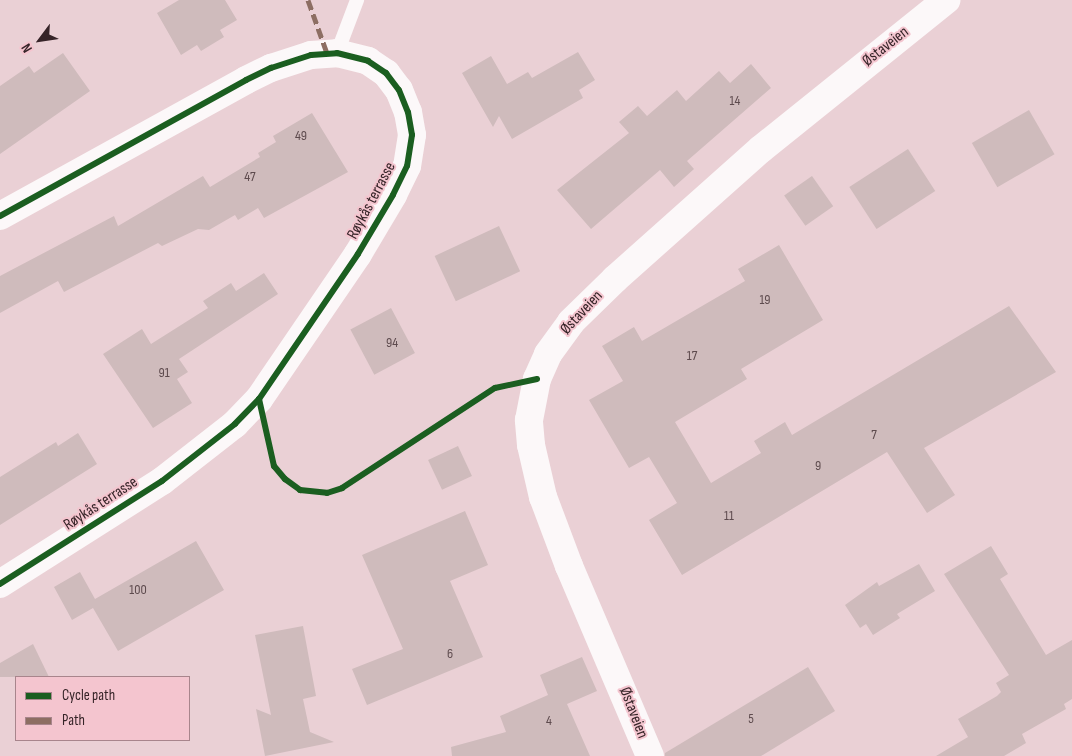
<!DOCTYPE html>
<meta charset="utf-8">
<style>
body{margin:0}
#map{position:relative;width:1072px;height:756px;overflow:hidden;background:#ead0d5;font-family:"Sofia Sans Condensed",sans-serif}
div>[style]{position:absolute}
.building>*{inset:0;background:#cfbbbc;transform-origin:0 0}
.lane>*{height:14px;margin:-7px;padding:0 7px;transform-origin:7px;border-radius:7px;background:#fcf8f9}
.street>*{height:28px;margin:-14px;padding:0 14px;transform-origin:14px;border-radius:14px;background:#fcf8f9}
.quiet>*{height:5px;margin-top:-2.5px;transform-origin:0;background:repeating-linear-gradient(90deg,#8d6e63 0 10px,transparent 0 15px)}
.cycleway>*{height:6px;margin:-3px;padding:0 3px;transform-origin:3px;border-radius:3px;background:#1b5e20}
span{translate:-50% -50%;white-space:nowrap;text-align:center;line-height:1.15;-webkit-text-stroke:4px #f4c5cf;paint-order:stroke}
.number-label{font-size:14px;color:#5e4b4e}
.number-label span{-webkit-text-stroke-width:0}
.street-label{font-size:16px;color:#362428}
.legend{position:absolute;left:15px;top:676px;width:175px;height:65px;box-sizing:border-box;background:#f4c5cf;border:1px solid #a8858c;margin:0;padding:6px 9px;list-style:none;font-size:15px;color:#362428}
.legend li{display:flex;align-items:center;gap:10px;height:25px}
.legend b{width:25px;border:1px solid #a8858c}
.north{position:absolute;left:15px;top:15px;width:50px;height:50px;-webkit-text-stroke:4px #f4c5cf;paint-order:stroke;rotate:239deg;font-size:14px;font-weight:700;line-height:20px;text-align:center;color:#362428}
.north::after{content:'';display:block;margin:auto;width:18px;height:22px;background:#362428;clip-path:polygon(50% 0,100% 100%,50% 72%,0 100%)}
</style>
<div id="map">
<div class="building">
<div style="clip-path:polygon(179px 0,225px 0,237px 20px,220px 30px,224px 37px,201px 51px,197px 45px,181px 55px,157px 13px)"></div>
<div style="clip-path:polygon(578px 52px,595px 80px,579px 90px,583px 98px,512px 139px,499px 116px,493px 127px,462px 73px,491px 56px,507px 84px,528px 72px,532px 78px)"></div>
<div style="clip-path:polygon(63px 53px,90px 91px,0 154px,0 86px,29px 66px,34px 73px)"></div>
<div style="clip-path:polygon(751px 64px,771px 88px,687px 161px,694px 169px,674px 187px,660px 170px,591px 229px,557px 190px,629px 133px,619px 122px,638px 106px,647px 116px,677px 90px,686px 101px,719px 71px,730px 83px)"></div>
<div style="left:1029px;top:110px;width:51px;height:66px;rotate:60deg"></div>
<div style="clip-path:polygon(312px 113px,348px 172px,264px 218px,258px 208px,238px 220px,235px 215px,209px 230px,198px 229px,162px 246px,158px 243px,64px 292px,58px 281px,0 313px,0 276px,114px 216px,118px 226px,203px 176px,210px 187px,260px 157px,258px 153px,276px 142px,273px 136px)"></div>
<div style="left:908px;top:149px;width:50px;height:70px;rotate:57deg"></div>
<div style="left:812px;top:176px;width:37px;height:34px;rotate:55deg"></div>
<div style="left:499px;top:226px;width:50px;height:71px;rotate:65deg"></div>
<div style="clip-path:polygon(779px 245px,823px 320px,741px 369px,747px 379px,675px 422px,711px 483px,761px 453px,754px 441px,785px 422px,792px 435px,1009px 306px,1056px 372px,924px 448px,955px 495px,927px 513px,887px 452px,682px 575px,649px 520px,677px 503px,649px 457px,629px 468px,589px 400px,623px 381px,602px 346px,634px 327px,642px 341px,745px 281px,738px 269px)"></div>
<div style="clip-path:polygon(264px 273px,278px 294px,179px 359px,188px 372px,177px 379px,192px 403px,153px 428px,103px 354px,142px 329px,151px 344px,208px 308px,203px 301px,231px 283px,236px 291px)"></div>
<div style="left:391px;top:308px;width:51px;height:46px;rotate:62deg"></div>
<div style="clip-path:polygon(78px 433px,97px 464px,0 525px,0 477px,56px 442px,58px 446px)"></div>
<div style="left:458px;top:446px;width:33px;height:33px;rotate:65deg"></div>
<div style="clip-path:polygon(465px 511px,488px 565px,450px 581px,483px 657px,367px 705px,352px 669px,403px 649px,362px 555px)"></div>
<div style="clip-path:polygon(196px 541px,224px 590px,118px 651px,93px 608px,72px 620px,54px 587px,80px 572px,95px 599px)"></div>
<div style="clip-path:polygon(991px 546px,1008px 574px,1000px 579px,1046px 655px,1072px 640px,1072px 699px,1064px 704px,1066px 709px,1022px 734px,1026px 743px,1004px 756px,936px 756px,968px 737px,958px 719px,997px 696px,1001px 692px,996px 683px,1009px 675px,944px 574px)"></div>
<div style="clip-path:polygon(919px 564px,935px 591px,897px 614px,900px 618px,873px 635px,866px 624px,860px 628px,845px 605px,877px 582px,879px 586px)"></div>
<div style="clip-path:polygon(303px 626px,316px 696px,303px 699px,310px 732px,334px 742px,265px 756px,256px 709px,271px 715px,255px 635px)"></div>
<div style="clip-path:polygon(33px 644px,49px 677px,0 677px,0 663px)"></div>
<div style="clip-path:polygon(582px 657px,597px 691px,567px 704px,590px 756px,452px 756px,451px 747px,506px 732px,500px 716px,548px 695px,540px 675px)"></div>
<div style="clip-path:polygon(808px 667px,835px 711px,761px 756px,665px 756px,665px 753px)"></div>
</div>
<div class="lane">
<div style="left:337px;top:53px;width:57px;rotate:-69.3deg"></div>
</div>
<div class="street">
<div style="left:0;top:216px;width:281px;rotate:-28.9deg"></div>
<div style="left:246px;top:80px;width:28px;rotate:-26deg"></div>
<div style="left:271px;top:68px;width:42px;rotate:-18deg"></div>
<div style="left:311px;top:55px;width:26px;rotate:-4deg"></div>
<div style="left:337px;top:53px;width:32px;rotate:14deg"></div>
<div style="left:368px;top:61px;width:22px;rotate:34deg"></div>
<div style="left:386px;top:73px;width:21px;rotate:53deg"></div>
<div style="left:399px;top:90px;width:24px;rotate:68deg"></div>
<div style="left:408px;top:112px;width:23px;rotate:80deg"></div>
<div style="left:412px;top:135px;width:31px;rotate:99deg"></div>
<div style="left:407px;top:166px;width:32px;rotate:116deg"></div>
<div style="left:393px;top:195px;width:69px;rotate:120.7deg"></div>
<div style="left:358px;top:254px;width:176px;rotate:124.3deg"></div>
<div style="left:259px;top:399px;width:35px;rotate:134deg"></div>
<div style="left:235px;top:424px;width:93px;rotate:142deg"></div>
<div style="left:162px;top:481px;width:192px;rotate:147.6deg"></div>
<div style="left:650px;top:756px;width:207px;rotate:-113.1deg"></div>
<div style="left:569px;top:566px;width:74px;rotate:-110.6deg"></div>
<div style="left:543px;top:497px;width:53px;rotate:-103deg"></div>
<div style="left:531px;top:445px;width:25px;rotate:-95deg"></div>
<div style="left:529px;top:420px;width:42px;rotate:-79deg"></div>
<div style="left:537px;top:379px;width:27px;rotate:-66deg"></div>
<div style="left:548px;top:354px;width:39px;rotate:-54deg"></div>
<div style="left:571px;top:322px;width:62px;rotate:-44.3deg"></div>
<div style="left:615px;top:279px;width:195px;rotate:-41.7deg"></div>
<div style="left:761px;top:149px;width:238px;rotate:-38.8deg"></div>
</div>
<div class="quiet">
<div style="left:308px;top:0;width:56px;rotate:70.3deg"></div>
</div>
<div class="cycleway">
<div style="left:0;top:216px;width:281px;rotate:-28.9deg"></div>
<div style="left:246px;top:80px;width:28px;rotate:-26deg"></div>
<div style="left:271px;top:68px;width:42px;rotate:-18deg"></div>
<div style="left:311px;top:55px;width:26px;rotate:-4deg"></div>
<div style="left:337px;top:53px;width:32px;rotate:14deg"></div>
<div style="left:368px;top:61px;width:22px;rotate:34deg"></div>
<div style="left:386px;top:73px;width:21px;rotate:53deg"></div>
<div style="left:399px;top:90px;width:24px;rotate:68deg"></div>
<div style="left:408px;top:112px;width:23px;rotate:80deg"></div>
<div style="left:412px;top:135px;width:31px;rotate:99deg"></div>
<div style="left:407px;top:166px;width:32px;rotate:116deg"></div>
<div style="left:393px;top:195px;width:69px;rotate:120.7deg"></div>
<div style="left:358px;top:254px;width:176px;rotate:124.3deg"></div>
<div style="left:259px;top:399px;width:35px;rotate:134deg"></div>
<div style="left:235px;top:424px;width:93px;rotate:142deg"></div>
<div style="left:162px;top:481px;width:192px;rotate:147.6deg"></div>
<div style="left:259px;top:399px;width:69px;rotate:77.4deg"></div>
<div style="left:274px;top:466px;width:17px;rotate:50deg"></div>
<div style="left:285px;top:479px;width:19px;rotate:36deg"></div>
<div style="left:300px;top:490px;width:27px;rotate:6deg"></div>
<div style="left:327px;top:493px;width:16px;rotate:-18deg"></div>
<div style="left:342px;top:488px;width:183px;rotate:-33.2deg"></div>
<div style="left:495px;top:388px;width:43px;rotate:-12.1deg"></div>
</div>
<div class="number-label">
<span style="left:735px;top:101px">14</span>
<span style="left:301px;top:136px">49</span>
<span style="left:250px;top:177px">47</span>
<span style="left:765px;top:300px">19</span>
<span style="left:392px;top:343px">94</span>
<span style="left:692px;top:356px">17</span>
<span style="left:164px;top:373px">91</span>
<span style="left:874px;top:435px">7</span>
<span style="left:818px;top:466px">9</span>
<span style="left:729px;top:516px">11</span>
<span style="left:138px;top:590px">100</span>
<span style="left:450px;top:654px">6</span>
<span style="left:751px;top:719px">5</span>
<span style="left:549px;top:721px">4</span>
</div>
<div class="street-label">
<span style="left:886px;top:47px;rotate:-38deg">Østaveien</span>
<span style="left:372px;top:201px;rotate:-62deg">Røykås terrasse</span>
<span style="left:582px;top:313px;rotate:-47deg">Østaveien</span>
<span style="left:101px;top:504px;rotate:-33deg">Røykås terrasse</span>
<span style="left:633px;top:713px;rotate:69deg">Østaveien</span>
</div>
<ul class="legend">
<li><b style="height:6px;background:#1b5e20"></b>Cycle path</li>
<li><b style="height:6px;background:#8d6e63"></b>Path</li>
</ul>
<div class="north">N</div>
</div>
